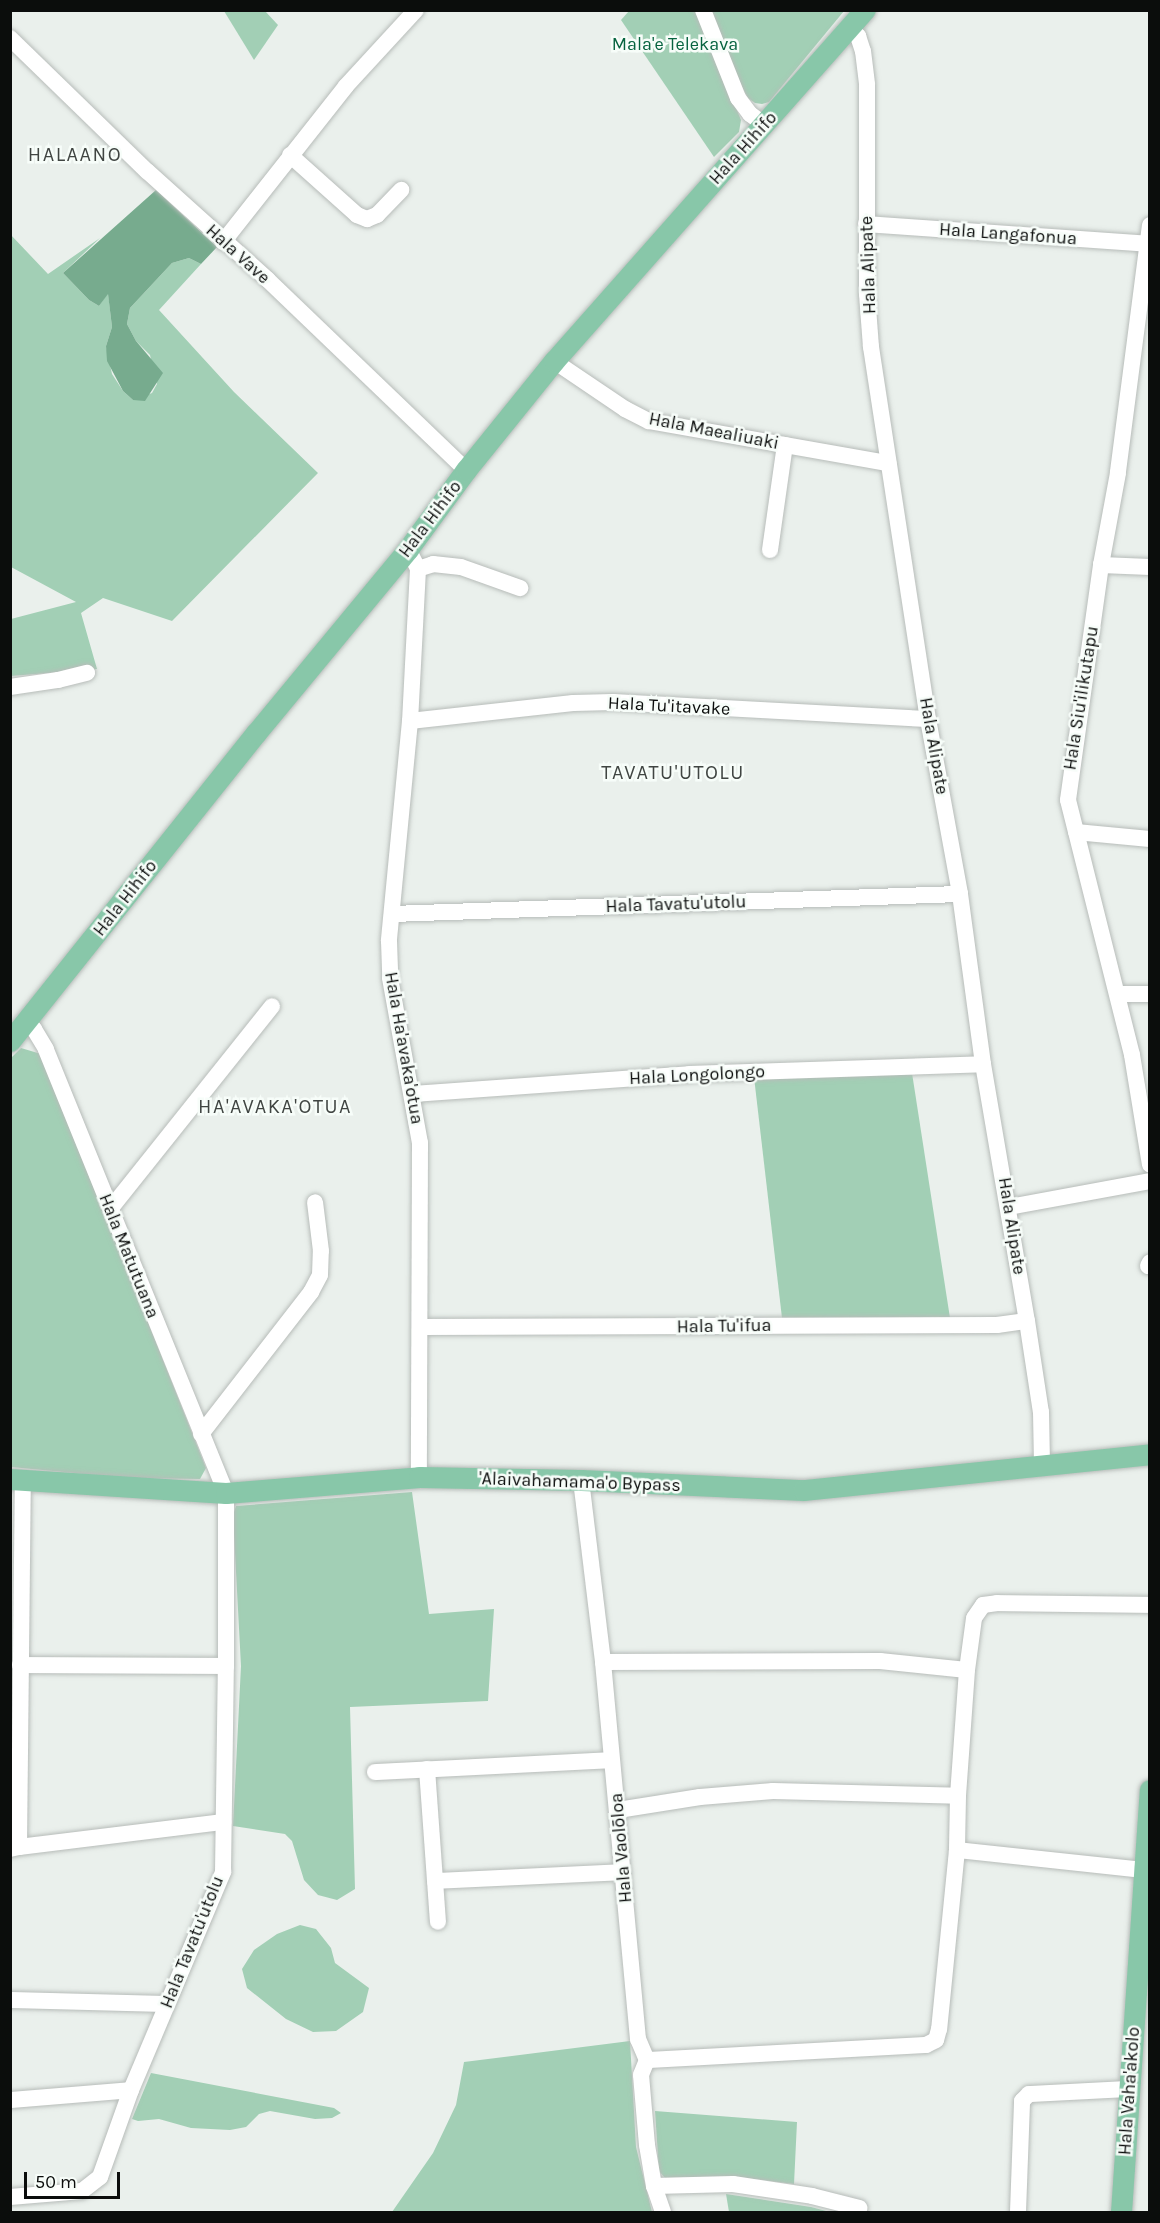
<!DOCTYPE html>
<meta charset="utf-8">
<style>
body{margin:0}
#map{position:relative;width:1160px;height:2223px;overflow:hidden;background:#eaf0ec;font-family:Karla,sans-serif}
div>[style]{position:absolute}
.green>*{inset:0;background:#a2cfb5}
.water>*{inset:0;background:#77ab8e}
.roads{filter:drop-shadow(0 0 2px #b7bcb9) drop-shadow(0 0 2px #b7bcb9)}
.minor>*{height:16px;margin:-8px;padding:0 8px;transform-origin:8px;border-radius:8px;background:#fff}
.major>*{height:21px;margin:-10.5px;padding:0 10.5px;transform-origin:10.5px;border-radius:10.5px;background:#88c7a9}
span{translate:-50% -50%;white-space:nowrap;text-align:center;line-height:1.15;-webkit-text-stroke:5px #f7fdf9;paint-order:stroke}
.park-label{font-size:18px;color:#06633f}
.street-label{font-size:18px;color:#0b0d0c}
.neighbourhood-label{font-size:20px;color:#404542;letter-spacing:1.5px}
.frame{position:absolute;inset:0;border:12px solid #0b0d0c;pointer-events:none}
.scale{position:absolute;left:24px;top:2172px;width:96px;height:27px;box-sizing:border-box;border:3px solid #0b0d0c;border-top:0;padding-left:8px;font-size:18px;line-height:21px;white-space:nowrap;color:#0b0d0c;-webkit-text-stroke:4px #f7fdf9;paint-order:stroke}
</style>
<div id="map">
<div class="green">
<div style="clip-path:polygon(224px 11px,265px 11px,278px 25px,254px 60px)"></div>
<div style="clip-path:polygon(629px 11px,696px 11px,741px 120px,739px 132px,714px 157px,621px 20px)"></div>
<div style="clip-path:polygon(711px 11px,844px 11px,769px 102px,762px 104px,755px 103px,748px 98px,731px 66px)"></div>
<div style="clip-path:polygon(10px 234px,48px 274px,100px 238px,63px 273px,89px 300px,99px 306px,108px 293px,112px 327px,106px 346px,112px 374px,123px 391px,133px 400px,152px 393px,157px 384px,150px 355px,136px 341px,127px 324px,130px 308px,172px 263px,189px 258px,201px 264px,159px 310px,234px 392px,318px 473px,172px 621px,103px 598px,81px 613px,97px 669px,11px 676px,11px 619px,76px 602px,11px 567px)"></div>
<div style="clip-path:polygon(21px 1048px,41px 1054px,206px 1468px,200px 1479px,127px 1478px,11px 1467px,10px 1059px)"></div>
<div style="clip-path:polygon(912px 1073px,950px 1318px,782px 1318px,754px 1077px)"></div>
<div style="clip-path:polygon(412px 1492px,429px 1614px,494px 1609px,488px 1701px,350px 1707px,355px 1889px,337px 1900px,318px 1895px,304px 1880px,292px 1841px,285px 1834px,233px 1826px,241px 1666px,233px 1515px,236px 1506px)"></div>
<div style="clip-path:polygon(300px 1925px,316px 1929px,331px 1948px,335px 1963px,369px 1988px,363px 2012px,336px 2031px,313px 2032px,286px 2019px,247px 1988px,242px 1969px,254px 1950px,277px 1934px)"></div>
<div style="clip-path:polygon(630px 2041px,636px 2147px,652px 2212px,392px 2212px,433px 2153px,456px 2105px,464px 2062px)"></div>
<div style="clip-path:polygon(151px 2073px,334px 2108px,341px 2113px,332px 2118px,315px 2119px,270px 2111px,259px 2114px,246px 2127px,230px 2130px,191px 2128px,159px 2119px,138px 2121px,132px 2119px)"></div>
<div style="clip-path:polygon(655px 2111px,797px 2122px,794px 2184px,738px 2177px,665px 2178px,659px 2171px)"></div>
<div style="clip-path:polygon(726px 2194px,811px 2207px,830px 2212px,729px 2212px)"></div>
</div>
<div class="water">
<div style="clip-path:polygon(156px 190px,217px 247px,201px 264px,189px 258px,172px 263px,130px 308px,127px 324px,136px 341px,163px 373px,145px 401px,133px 400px,123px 391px,107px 361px,106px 346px,112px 327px,108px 294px,99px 306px,89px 300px,63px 273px)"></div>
</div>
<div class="roads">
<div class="minor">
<div style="left:703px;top:10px;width:95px;rotate:68.3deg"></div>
<div style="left:738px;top:98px;width:20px;rotate:53deg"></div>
<div style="left:750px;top:114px;width:19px;rotate:36deg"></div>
<div style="left:850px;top:29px;width:11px;rotate:41deg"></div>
<div style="left:858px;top:36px;width:16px;rotate:72deg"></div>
<div style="left:863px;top:51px;width:34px;rotate:83deg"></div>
<div style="left:867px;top:85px;width:209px;rotate:90deg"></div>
<div style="left:867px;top:294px;width:53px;rotate:85.7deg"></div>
<div style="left:871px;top:347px;width:376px;rotate:81.3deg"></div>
<div style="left:928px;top:719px;width:178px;rotate:79.6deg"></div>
<div style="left:960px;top:894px;width:172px;rotate:82.3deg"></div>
<div style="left:983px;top:1064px;width:261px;rotate:80.3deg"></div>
<div style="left:1027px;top:1321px;width:92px;rotate:81.3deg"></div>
<div style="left:1041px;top:1412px;width:53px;rotate:88.9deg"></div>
<div style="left:10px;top:38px;width:191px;rotate:44.2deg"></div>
<div style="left:147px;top:171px;width:163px;rotate:42deg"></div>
<div style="left:268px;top:280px;width:274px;rotate:43.8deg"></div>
<div style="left:290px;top:155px;width:90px;rotate:41.8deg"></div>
<div style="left:357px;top:215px;width:11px;rotate:22deg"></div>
<div style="left:367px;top:219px;width:11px;rotate:-22deg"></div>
<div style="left:377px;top:215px;width:35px;rotate:-46deg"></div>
<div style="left:866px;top:224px;width:285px;rotate:4deg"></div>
<div style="left:1150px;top:225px;width:250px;rotate:97.4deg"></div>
<div style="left:1118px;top:473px;width:94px;rotate:100.5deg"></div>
<div style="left:1101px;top:565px;width:237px;rotate:98deg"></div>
<div style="left:1068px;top:800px;width:263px;rotate:75.9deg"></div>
<div style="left:1132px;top:1055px;width:111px;rotate:80.7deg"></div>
<div style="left:223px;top:242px;width:199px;rotate:-51.7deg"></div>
<div style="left:346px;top:86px;width:103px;rotate:-47.4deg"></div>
<div style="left:554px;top:361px;width:86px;rotate:34.1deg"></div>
<div style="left:625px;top:409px;width:27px;rotate:27deg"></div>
<div style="left:649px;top:421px;width:243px;rotate:10deg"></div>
<div style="left:408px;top:549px;width:22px;rotate:63deg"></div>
<div style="left:418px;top:569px;width:152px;rotate:93deg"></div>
<div style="left:410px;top:721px;width:221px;rotate:95.5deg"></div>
<div style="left:389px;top:941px;width:37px;rotate:88deg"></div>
<div style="left:390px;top:978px;width:168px;rotate:79.7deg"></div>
<div style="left:420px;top:1143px;width:334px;rotate:90.2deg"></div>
<div style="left:770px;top:550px;width:106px;rotate:-81.9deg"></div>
<div style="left:1101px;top:565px;width:49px;rotate:2.3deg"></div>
<div style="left:418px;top:569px;width:16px;rotate:-18deg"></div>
<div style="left:433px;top:564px;width:28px;rotate:6deg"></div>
<div style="left:461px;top:567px;width:63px;rotate:19.6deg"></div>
<div style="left:10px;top:687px;width:49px;rotate:-8.3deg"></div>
<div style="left:58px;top:680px;width:30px;rotate:-14deg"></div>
<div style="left:410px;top:721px;width:164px;rotate:-6.3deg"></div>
<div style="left:573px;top:703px;width:40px;rotate:-1.4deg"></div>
<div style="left:613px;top:702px;width:315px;rotate:3.1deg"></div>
<div style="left:1076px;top:832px;width:74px;rotate:5.4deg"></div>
<div style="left:392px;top:914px;width:568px;rotate:-2.02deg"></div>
<div style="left:1118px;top:994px;width:32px"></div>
<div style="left:413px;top:1094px;width:277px;rotate:-4.1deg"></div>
<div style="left:689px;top:1074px;width:294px;rotate:-1.9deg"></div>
<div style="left:1009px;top:1207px;width:143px;rotate:-10.4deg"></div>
<div style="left:111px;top:1208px;width:258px;rotate:-51.4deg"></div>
<div style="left:1148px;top:1266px;width:4px;rotate:-63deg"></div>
<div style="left:421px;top:1327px;width:576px;rotate:-0.2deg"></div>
<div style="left:997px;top:1325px;width:30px;rotate:-8deg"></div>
<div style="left:201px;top:1434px;width:180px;rotate:-52.2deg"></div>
<div style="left:311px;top:1292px;width:19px;rotate:-62deg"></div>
<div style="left:320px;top:1275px;width:24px;rotate:-88deg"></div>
<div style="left:321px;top:1251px;width:49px;rotate:-97deg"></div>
<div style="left:581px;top:1480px;width:183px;rotate:83.1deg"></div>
<div style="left:603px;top:1662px;width:379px;rotate:84.7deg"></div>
<div style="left:638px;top:2039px;width:23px;rotate:67deg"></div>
<div style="left:647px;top:2060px;width:16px;rotate:112deg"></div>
<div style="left:641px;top:2075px;width:70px;rotate:85.1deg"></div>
<div style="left:647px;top:2145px;width:42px;rotate:80.3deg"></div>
<div style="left:654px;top:2186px;width:28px;rotate:71deg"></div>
<div style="left:603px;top:1662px;width:277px;rotate:-0.2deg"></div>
<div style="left:880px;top:1661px;width:87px;rotate:5.9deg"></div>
<div style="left:967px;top:1670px;width:126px;rotate:94.1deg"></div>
<div style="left:20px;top:1665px;width:206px;rotate:0.3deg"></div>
<div style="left:967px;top:1670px;width:52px;rotate:-82.3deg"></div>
<div style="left:974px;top:1618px;width:16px;rotate:-55deg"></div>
<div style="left:983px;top:1605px;width:14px;rotate:-8deg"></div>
<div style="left:997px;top:1603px;width:153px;rotate:0.7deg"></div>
<div style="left:427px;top:1769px;width:153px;rotate:85.9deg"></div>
<div style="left:375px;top:1772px;width:236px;rotate:-2.9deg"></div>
<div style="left:618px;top:1810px;width:83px;rotate:-9deg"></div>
<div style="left:700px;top:1797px;width:73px;rotate:-4.7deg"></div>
<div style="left:773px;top:1791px;width:185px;rotate:1.5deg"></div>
<div style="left:958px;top:1796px;width:54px;rotate:91.1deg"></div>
<div style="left:957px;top:1850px;width:180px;rotate:95.7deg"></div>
<div style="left:939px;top:2029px;width:11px;rotate:105deg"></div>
<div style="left:936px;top:2040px;width:11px;rotate:153deg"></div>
<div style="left:926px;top:2045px;width:279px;rotate:176.9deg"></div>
<div style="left:19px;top:1847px;width:206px;rotate:-7deg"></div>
<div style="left:10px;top:1849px;width:9px;rotate:-13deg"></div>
<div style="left:19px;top:1847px;width:367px;rotate:-89.4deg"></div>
<div style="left:957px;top:1850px;width:189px;rotate:6.1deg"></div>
<div style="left:435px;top:1881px;width:188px;rotate:-2.7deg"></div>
<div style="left:10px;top:2000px;width:157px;rotate:1.5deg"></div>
<div style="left:10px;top:2100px;width:121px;rotate:-4.7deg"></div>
<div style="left:654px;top:2186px;width:79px;rotate:-1.5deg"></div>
<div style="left:733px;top:2184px;width:80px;rotate:8.6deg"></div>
<div style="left:812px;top:2196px;width:49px;rotate:14.3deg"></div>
<div style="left:10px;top:2197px;width:72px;rotate:-4.8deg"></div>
<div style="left:82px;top:2191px;width:23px;rotate:-38deg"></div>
<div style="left:100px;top:2177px;width:92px;rotate:-70.4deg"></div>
<div style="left:131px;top:2090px;width:237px;rotate:-67.1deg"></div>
<div style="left:223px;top:1872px;width:206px;rotate:-89.2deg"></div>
<div style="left:226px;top:1666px;width:173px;rotate:-90deg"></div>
<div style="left:226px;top:1493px;width:479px;rotate:-112.1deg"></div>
<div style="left:46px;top:1049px;width:23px;rotate:-121deg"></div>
<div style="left:34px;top:1029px;width:10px;rotate:-135deg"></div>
<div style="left:1018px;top:2212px;width:111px;rotate:-87.9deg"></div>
<div style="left:1022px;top:2101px;width:10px;rotate:-45deg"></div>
<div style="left:1029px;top:2094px;width:100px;rotate:-2.9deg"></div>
</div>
<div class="major">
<div style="left:10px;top:1041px;width:394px;rotate:-51.4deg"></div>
<div style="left:256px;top:733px;width:239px;rotate:-50.4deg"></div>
<div style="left:408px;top:549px;width:98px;rotate:-53.7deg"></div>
<div style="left:466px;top:470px;width:140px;rotate:-51.1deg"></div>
<div style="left:554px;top:361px;width:469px;rotate:-48.5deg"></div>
<div style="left:10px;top:1479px;width:216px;rotate:3.7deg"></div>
<div style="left:226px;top:1493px;width:194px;rotate:-4.7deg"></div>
<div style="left:419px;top:1477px;width:162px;rotate:1.1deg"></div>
<div style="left:581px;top:1480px;width:223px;rotate:2.6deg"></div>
<div style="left:804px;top:1490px;width:348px;rotate:-5.9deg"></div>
<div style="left:1121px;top:2212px;width:423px;rotate:-86.1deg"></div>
</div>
</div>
<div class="park-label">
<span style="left:675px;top:44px">Mala'e Telekava</span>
</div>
<div class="street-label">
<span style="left:743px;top:148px;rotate:-48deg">Hala Hihifo</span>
<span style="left:1008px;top:234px;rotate:4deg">Hala Langafonua</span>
<span style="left:238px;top:254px;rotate:42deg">Hala Vave</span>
<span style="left:868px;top:265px;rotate:-92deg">Hala Alipate</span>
<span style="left:714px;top:431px;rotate:11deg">Hala Maealiuaki</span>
<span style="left:430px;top:519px;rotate:-53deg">Hala Hihifo</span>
<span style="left:1081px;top:698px;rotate:-81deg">Hala Siu'ilikutapu</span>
<span style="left:669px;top:706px;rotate:3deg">Hala Tu'itavake</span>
<span style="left:934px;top:746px;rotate:80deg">Hala Alipate</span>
<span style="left:125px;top:898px;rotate:-52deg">Hala Hihifo</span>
<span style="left:676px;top:904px;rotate:-2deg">Hala Tavatu'utolu</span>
<span style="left:404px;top:1048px;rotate:80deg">Hala Ha'avaka'otua</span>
<span style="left:697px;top:1075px;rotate:-3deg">Hala Longolongo</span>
<span style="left:1012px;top:1226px;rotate:81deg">Hala Alipate</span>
<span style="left:129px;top:1256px;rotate:68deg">Hala Matutuana</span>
<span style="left:724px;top:1326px;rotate:-1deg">Hala Tu'ifua</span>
<span style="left:580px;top:1482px;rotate:2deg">'Alaivahamama'o Bypass</span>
<span style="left:621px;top:1848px;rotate:-95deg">Hala Vaolōloa</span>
<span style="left:192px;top:1942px;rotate:-68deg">Hala Tavatu'utolu</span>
<span style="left:1129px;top:2091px;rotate:-86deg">Hala Vaha'akolo</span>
</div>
<div class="neighbourhood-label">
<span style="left:75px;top:154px">HALAANO</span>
<span style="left:673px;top:772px">TAVATU'UTOLU</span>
<span style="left:275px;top:1106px">HA'AVAKA'OTUA</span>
</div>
<div class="frame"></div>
<div class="scale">50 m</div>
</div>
